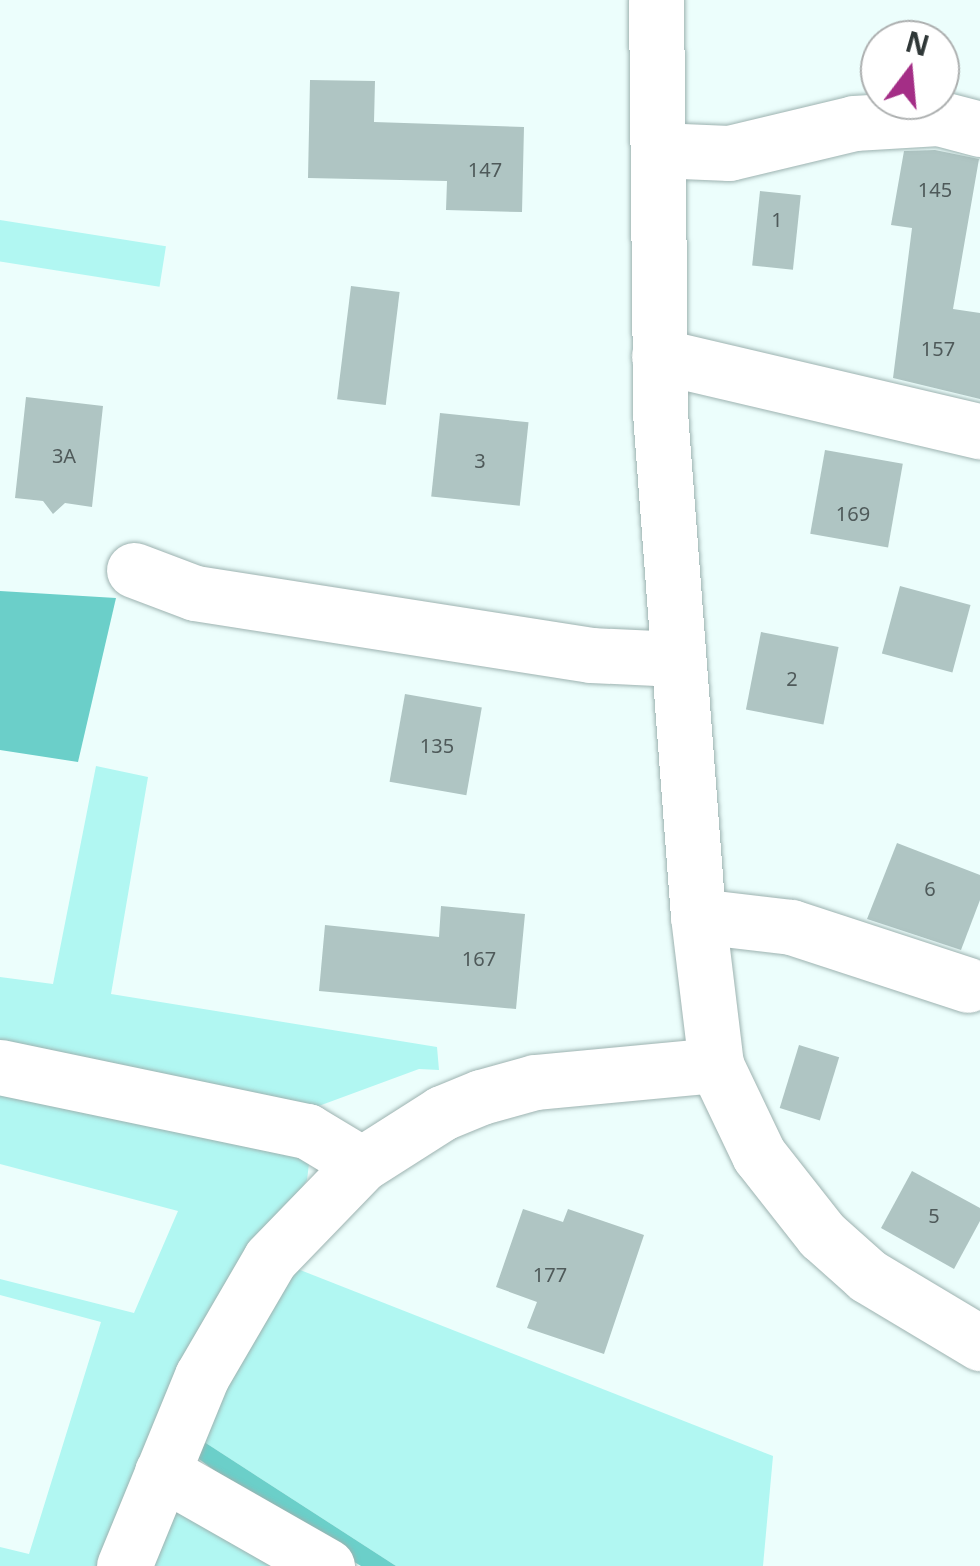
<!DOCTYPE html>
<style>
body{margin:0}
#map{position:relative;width:980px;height:1566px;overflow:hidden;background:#ecfefc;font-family:"Noto Sans",sans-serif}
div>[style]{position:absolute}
.green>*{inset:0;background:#b1f7f2;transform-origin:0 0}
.forest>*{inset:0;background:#6bcfc9}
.building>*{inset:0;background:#afc5c3;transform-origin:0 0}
.roads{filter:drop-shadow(0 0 2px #9db2b0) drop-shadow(0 0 2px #9db2b0)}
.minor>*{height:55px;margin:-27.5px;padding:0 27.5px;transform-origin:27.5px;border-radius:27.5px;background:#fff}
span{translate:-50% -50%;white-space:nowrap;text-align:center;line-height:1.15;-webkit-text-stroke:9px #fff;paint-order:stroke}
.number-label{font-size:20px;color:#4f5a5a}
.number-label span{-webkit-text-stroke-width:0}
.north{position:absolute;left:860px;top:20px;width:100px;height:100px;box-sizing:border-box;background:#fff;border:2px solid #acafaf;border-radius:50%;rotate:16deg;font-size:28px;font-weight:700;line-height:40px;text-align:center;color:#2f3737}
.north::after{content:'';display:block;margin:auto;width:35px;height:45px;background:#a42e86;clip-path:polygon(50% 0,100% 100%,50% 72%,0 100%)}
</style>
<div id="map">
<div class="green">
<div style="left:0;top:220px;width:168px;height:41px;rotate:9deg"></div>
<div style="clip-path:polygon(96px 766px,148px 777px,111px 994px,437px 1047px,439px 1070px,419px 1069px,316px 1107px,307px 1180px,213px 1324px,108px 1566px,0 1566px,0 1547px,29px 1554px,101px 1322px,0 1295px,0 1279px,134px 1313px,178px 1211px,0 1164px,0 977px,53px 984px)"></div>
<div style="clip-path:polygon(290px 1266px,773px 1456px,763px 1566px,396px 1566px,195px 1436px)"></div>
<div style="clip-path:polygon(171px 1499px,287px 1566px,145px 1566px)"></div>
</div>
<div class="forest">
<div style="clip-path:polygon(0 591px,116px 598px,78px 762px,0 750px)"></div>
<div style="clip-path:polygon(195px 1436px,396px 1566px,361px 1566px,266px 1509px,199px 1459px)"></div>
</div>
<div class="building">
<div style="clip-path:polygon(310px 80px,375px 81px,374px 122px,524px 127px,522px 212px,446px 210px,447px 181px,308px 178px)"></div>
<div style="clip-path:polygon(935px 150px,979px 159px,953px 309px,980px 313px,980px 399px,893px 378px,912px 228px,891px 225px,904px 151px)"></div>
<div style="left:760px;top:191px;width:41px;height:75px;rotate:6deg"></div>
<div style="left:351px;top:286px;width:49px;height:114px;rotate:7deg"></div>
<div style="clip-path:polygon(26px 397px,103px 406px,92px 507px,65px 503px,53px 514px,43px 501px,15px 498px)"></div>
<div style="left:440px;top:413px;width:89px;height:84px;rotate:6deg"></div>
<div style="left:825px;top:450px;width:79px;height:85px;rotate:10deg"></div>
<div style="left:900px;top:586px;width:73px;height:70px;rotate:15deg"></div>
<div style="left:761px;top:632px;width:79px;height:79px;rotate:11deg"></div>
<div style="left:405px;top:694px;width:78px;height:89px;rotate:10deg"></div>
<div style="clip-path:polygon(897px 843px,980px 875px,980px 900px,961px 950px,867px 919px)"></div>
<div style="clip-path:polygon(441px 906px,525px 914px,516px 1009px,319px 991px,325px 925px,439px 937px)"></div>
<div style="left:799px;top:1045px;width:42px;height:66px;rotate:17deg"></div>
<div style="clip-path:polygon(912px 1171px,980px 1208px,980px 1221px,954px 1269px,881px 1228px)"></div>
<div style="clip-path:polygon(523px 1209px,563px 1222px,568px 1209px,644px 1235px,604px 1354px,527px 1328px,537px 1302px,496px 1287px)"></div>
</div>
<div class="roads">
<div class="minor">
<div style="left:656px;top:0;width:413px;rotate:89.4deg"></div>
<div style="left:660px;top:413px;width:504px;rotate:85.68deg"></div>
<div style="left:698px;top:916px;width:150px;rotate:83.1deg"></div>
<div style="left:716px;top:1065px;width:100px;rotate:64.5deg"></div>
<div style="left:759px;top:1155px;width:102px;rotate:51.8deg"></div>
<div style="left:822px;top:1235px;width:62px;rotate:41.7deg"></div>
<div style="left:868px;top:1276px;width:131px;rotate:30.9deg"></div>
<div style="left:658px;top:150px;width:71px;rotate:2.4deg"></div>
<div style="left:729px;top:153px;width:129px;rotate:-13.5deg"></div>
<div style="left:854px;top:123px;width:84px;rotate:-3.4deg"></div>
<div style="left:938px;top:118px;width:43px;rotate:14.7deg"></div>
<div style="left:659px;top:356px;width:330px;rotate:13.2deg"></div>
<div style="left:134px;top:570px;width:65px;rotate:20.7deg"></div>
<div style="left:195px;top:593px;width:401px;rotate:8.9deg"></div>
<div style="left:591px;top:655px;width:86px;rotate:2.7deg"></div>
<div style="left:698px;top:916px;width:94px;rotate:6.7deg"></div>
<div style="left:791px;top:927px;width:186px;rotate:18.1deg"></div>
<div style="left:0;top:1067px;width:314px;rotate:11.8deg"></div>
<div style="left:307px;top:1131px;width:64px;rotate:31deg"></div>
<div style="left:162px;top:1472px;width:190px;rotate:29.7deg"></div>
<div style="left:124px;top:1566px;width:205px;rotate:-67.7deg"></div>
<div style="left:202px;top:1376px;width:135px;rotate:-59.8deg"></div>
<div style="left:270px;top:1259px;width:132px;rotate:-45.9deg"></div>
<div style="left:362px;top:1164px;width:95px;rotate:-32.5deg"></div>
<div style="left:442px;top:1113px;width:42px;rotate:-22.3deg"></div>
<div style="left:481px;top:1097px;width:56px;rotate:-15.5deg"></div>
<div style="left:535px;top:1082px;width:182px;rotate:-5.4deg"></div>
</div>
</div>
<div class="number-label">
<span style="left:485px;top:169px">147</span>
<span style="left:935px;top:189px">145</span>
<span style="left:777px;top:219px">1</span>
<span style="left:938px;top:348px">157</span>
<span style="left:64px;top:455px">3A</span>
<span style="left:480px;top:460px">3</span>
<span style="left:853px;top:513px">169</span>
<span style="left:792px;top:678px">2</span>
<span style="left:437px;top:745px">135</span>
<span style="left:930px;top:888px">6</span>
<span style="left:479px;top:958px">167</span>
<span style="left:934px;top:1215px">5</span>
<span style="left:550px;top:1274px">177</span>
</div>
<div class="north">N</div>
</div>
